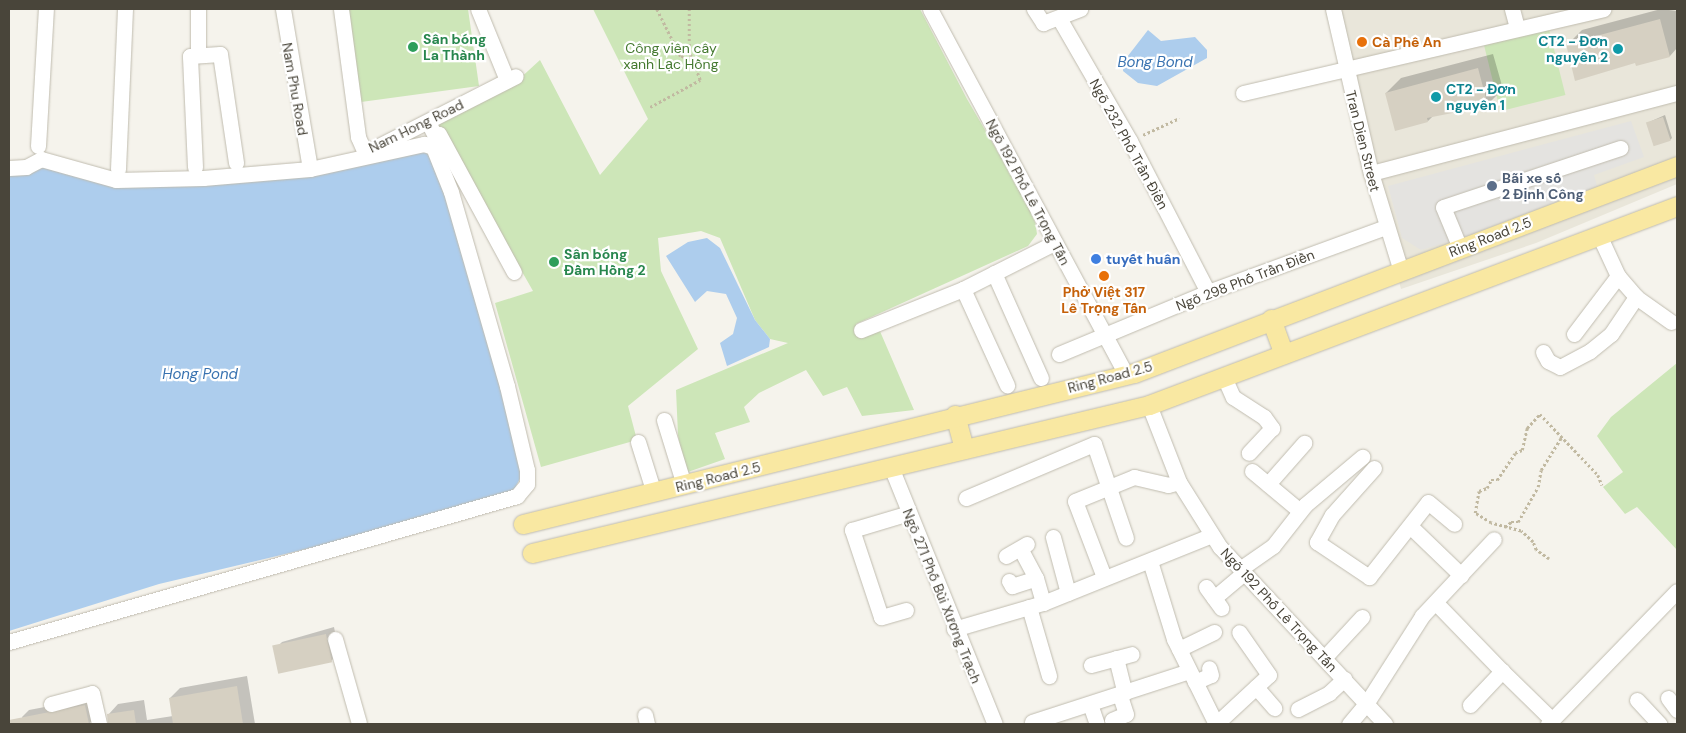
<!DOCTYPE html>
<meta charset="utf-8">
<style>
body{margin:0}
#map{position:relative;width:1686px;height:733px;overflow:hidden;background:#f5f3ec;font-family:"DM Sans",sans-serif}
div>[style]{position:absolute}
.residential>*{inset:0;background:#e9e6da}
.green>*{inset:0;background:#cde6b8;transform-origin:0 0}
.parking>*{inset:0;background:#e4e3e0}
.water>*{inset:0;background:#adcded}
.shadow>*{inset:0;background:#0003}
.building>*{inset:0;background:#d6d0c2;transform-origin:0 0}
.path>*{height:2.5px;margin-top:-1.25px;transform-origin:0;background:repeating-linear-gradient(90deg,#c1b9a1 0 2.5px,transparent 0 5px)}
.roads{filter:drop-shadow(0 0 1px #c0bcaf) drop-shadow(0 0 1px #c0bcaf)}
.minor>*{height:15px;margin:-7.5px;padding:0 7.5px;transform-origin:7.5px;border-radius:7.5px;background:#fff}
.major>*{height:19px;margin:-9.5px;padding:0 9.5px;transform-origin:9.5px;border-radius:9.5px;background:#f9e8a2}
.dots>*{width:14px;height:14px;translate:-50% -50%;box-sizing:border-box;border:2px solid #fff;border-radius:50%}
span{translate:-50% -50%;white-space:nowrap;text-align:center;line-height:1.15;-webkit-text-stroke:4.5px #fff;paint-order:stroke}
.leisure-label{font-size:14px;color:#27864d;font-weight:700}
.left{translate:0 -50%;text-align:left}
.culture-label{font-size:14px;color:#0d838f;font-weight:700}
.right{translate:-100% -50%;text-align:right}
.food-label{font-size:14px;color:#c56008;font-weight:700}
.park-label{font-size:14px;color:#44792f}
.street-label{font-size:14px;color:#49453a}
.service-label{font-size:14px;color:#4e5e75;font-weight:700}
.shop-label{font-size:14px;color:#366cbe;font-weight:700}
.water-label{font-size:15px;color:#3872b0;font-style:italic}
.frame{position:absolute;inset:0;border:10px solid #49453a;pointer-events:none}
</style>
<div id="map">
<div class="residential">
<div style="clip-path:polygon(1325px 9px,1677px 9px,1677px 184px,1536px 243px,1401px 289px)"></div>
</div>
<div class="green">
<div style="clip-path:polygon(348px 9px,468px 9px,479px 86px,361px 102px)"></div>
<div style="clip-path:polygon(593px 9px,920px 9px,967px 99px,1034px 214px,1037px 234px,1028px 246px,856px 324px,861px 339px,879px 329px,914px 410px,862px 416px,847px 387px,823px 396px,806px 370px,759px 393px,744px 407px,750px 422px,715px 433px,725px 459px,685px 473px,678px 435px,676px 390px,788px 343px,770px 339px,755px 320px,720px 238px,701px 231px,658px 238px,661px 271px,698px 349px,628px 406px,637px 440px,541px 467px,495px 303px,533px 291px,438px 124px,517px 81px,540px 60px,600px 175px,648px 119px)"></div>
<div style="left:1549px;top:29px;width:68px;height:67px;rotate:76deg"></div>
<div style="clip-path:polygon(1677px 363px,1677px 550px,1637px 507px,1625px 514px,1603px 487px,1623px 472px,1597px 436px,1611px 417px)"></div>
</div>
<div class="parking">
<div style="clip-path:polygon(1631px 121px,1644px 157px,1594px 175px,1597px 186px,1471px 235px,1421px 250px,1402px 238px,1388px 186px)"></div>
</div>
<div class="water">
<div style="clip-path:polygon(1148px 30px,1161px 41px,1195px 37px,1207px 50px,1207px 58px,1157px 86px,1138px 83px,1123px 71px,1124px 61px)"></div>
<div style="clip-path:polygon(423px 148px,435px 154px,524px 471px,514px 490px,323px 545px,159px 584px,9px 631px,9px 173px,41px 164px,116px 185px)"></div>
<div style="clip-path:polygon(707px 238px,720px 248px,755px 320px,770px 339px,769px 347px,727px 366px,720px 343px,733px 334px,737px 318px,726px 294px,707px 291px,695px 302px,666px 256px,688px 242px)"></div>
</div>
<div class="shadow">
<div style="clip-path:polygon(1661px 9px,1677px 11px,1677px 48px,1670px 56px,1636px 61px,1567px 45px,1582px 30px)"></div>
<div style="clip-path:polygon(1493px 54px,1503px 89px,1488px 104px,1434px 115px,1428px 121px,1386px 93px,1401px 78px)"></div>
<div style="clip-path:polygon(1665px 115px,1672px 138px,1670px 140px,1647px 123px)"></div>
<div style="clip-path:polygon(334px 627px,339px 653px,331px 661px,274px 650px,282px 642px)"></div>
<div style="clip-path:polygon(247px 676px,255px 724px,110px 724px,108px 715px,118px 704px,144px 700px,147px 720px,173px 716px,170px 698px,180px 688px)"></div>
<div style="clip-path:polygon(92px 698px,96px 716px,89px 724px,24px 724px,22px 717px,29px 710px)"></div>
</div>
<div class="building">
<div style="clip-path:polygon(1660px 19px,1670px 57px,1636px 66px,1635px 63px,1575px 81px,1566px 44px)"></div>
<div style="clip-path:polygon(1478px 68px,1488px 106px,1427px 118px,1428px 122px,1395px 131px,1385px 93px)"></div>
<div style="left:1663px;top:117px;width:25px;height:18px;rotate:72deg"></div>
<div style="left:326px;top:634px;width:29px;height:55px;rotate:78deg"></div>
<div style="clip-path:polygon(237px 686px,243px 724px,173px 724px,169px 698px)"></div>
<div style="clip-path:polygon(85px 705px,89px 724px,9px 724px,9px 720px)"></div>
<div style="clip-path:polygon(134px 710px,136px 724px,108px 724px,107px 714px)"></div>
</div>
<div class="path">
<div style="left:657px;top:9px;width:54px;rotate:63.4deg"></div>
<div style="left:681px;top:57px;width:10px;rotate:-37deg"></div>
<div style="left:689px;top:51px;width:42px;rotate:-90deg"></div>
<div style="left:650px;top:107px;width:57px;rotate:-28.4deg"></div>
<div style="left:700px;top:80px;width:31px;rotate:-111deg"></div>
<div style="left:1143px;top:135px;width:40px;rotate:-25deg"></div>
<div style="left:1505px;top:527px;width:8px;rotate:-40deg"></div>
<div style="left:1511px;top:522px;width:7px"></div>
<div style="left:1518px;top:522px;width:40px;rotate:-60.3deg"></div>
<div style="left:1538px;top:487px;width:17px;rotate:-80deg"></div>
<div style="left:1541px;top:470px;width:38px;rotate:-58deg"></div>
<div style="left:1549px;top:559px;width:16px;rotate:-145deg"></div>
<div style="left:1536px;top:550px;width:9px;rotate:-111deg"></div>
<div style="left:1533px;top:542px;width:16px;rotate:-137deg"></div>
<div style="left:1521px;top:531px;width:31px;rotate:-165deg"></div>
<div style="left:1491px;top:523px;width:19px;rotate:-148deg"></div>
<div style="left:1475px;top:513px;width:22px;rotate:-80deg"></div>
<div style="left:1479px;top:491px;width:9px;rotate:-21deg"></div>
<div style="left:1487px;top:488px;width:9px;rotate:-63deg"></div>
<div style="left:1491px;top:480px;width:6px"></div>
<div style="left:1497px;top:480px;width:32px;rotate:-56deg"></div>
<div style="left:1515px;top:453px;width:8px;rotate:-23deg"></div>
<div style="left:1522px;top:450px;width:23px;rotate:-77deg"></div>
<div style="left:1527px;top:428px;width:19px;rotate:-47deg"></div>
<div style="left:1540px;top:414px;width:84px;rotate:46.4deg"></div>
<div style="left:1598px;top:475px;width:11px;rotate:68deg"></div>
</div>
<div class="roads">
<div class="minor">
<div style="left:198px;top:9px;width:46px;rotate:90deg"></div>
<div style="left:283px;top:9px;width:162px;rotate:80.4deg"></div>
<div style="left:341px;top:9px;width:129px;rotate:82.4deg"></div>
<div style="left:358px;top:137px;width:17px;rotate:66deg"></div>
<div style="left:365px;top:153px;width:169px;rotate:-27deg"></div>
<div style="left:478px;top:9px;width:77px;rotate:67.8deg"></div>
<div style="left:930px;top:9px;width:415px;rotate:61.8deg"></div>
<div style="left:1034px;top:9px;width:17px;rotate:57deg"></div>
<div style="left:1043px;top:23px;width:40px;rotate:-21deg"></div>
<div style="left:1333px;top:9px;width:168px;rotate:77deg"></div>
<div style="left:1371px;top:173px;width:102px;rotate:73deg"></div>
<div style="left:1512px;top:9px;width:20px;rotate:75deg"></div>
<div style="left:1059px;top:18px;width:142px;rotate:60deg"></div>
<div style="left:1130px;top:141px;width:170px;rotate:62.7deg"></div>
<div style="left:1243px;top:93px;width:370px;rotate:-13.1deg"></div>
<div style="left:428px;top:122px;width:16px;rotate:63deg"></div>
<div style="left:435px;top:136px;width:4px;rotate:-27deg"></div>
<div style="left:439px;top:134px;width:157px;rotate:61.5deg"></div>
<div style="left:38px;top:146px;width:137px;rotate:-86.7deg"></div>
<div style="left:195px;top:167px;width:111px;rotate:-92.6deg"></div>
<div style="left:190px;top:56px;width:30px;rotate:-4deg"></div>
<div style="left:220px;top:54px;width:110px;rotate:81.6deg"></div>
<div style="left:9px;top:168px;width:17px;rotate:-3deg"></div>
<div style="left:26px;top:167px;width:17px;rotate:-28deg"></div>
<div style="left:41px;top:159px;width:78px;rotate:15.6deg"></div>
<div style="left:116px;top:180px;width:87px;rotate:-1.3deg"></div>
<div style="left:203px;top:178px;width:107px;rotate:-4.8deg"></div>
<div style="left:310px;top:169px;width:117px;rotate:-12.4deg"></div>
<div style="left:424px;top:144px;width:9px;rotate:18deg"></div>
<div style="left:433px;top:147px;width:48px;rotate:68.2deg"></div>
<div style="left:451px;top:192px;width:202px;rotate:73.9deg"></div>
<div style="left:507px;top:386px;width:86px;rotate:76.6deg"></div>
<div style="left:527px;top:470px;width:14px;rotate:90deg"></div>
<div style="left:527px;top:484px;width:16px;rotate:130deg"></div>
<div style="left:517px;top:496px;width:529px;rotate:163.97deg"></div>
<div style="left:118px;top:169px;width:160px;rotate:-87.5deg"></div>
<div style="left:1371px;top:173px;width:316px;rotate:-14.7deg"></div>
<div style="left:1599px;top:235px;width:45px;rotate:65.1deg"></div>
<div style="left:1618px;top:276px;width:28px;rotate:49deg"></div>
<div style="left:1636px;top:297px;width:43px;rotate:35.5deg"></div>
<div style="left:1460px;top:248px;width:44px;rotate:-112.5deg"></div>
<div style="left:1443px;top:207px;width:187px;rotate:-18.4deg"></div>
<div style="left:994px;top:273px;width:115px;rotate:65.9deg"></div>
<div style="left:963px;top:289px;width:106px;rotate:65.4deg"></div>
<div style="left:861px;top:330px;width:110px;rotate:-21.9deg"></div>
<div style="left:963px;top:289px;width:102px;rotate:-26.8deg"></div>
<div style="left:1574px;top:334px;width:73px;rotate:-52.8deg"></div>
<div style="left:1543px;top:352px;width:10px;rotate:61deg"></div>
<div style="left:1548px;top:361px;width:13px;rotate:27deg"></div>
<div style="left:1560px;top:367px;width:34px;rotate:-28deg"></div>
<div style="left:1590px;top:351px;width:27px;rotate:-39deg"></div>
<div style="left:1611px;top:334px;width:45px;rotate:-56deg"></div>
<div style="left:1059px;top:354px;width:161px;rotate:-22.6deg"></div>
<div style="left:1208px;top:292px;width:189px;rotate:-20.1deg"></div>
<div style="left:1224px;top:377px;width:22px;rotate:66deg"></div>
<div style="left:1233px;top:397px;width:37px;rotate:33deg"></div>
<div style="left:1264px;top:417px;width:14px;rotate:54deg"></div>
<div style="left:1272px;top:428px;width:34px;rotate:133deg"></div>
<div style="left:1149px;top:405px;width:83px;rotate:68.7deg"></div>
<div style="left:1179px;top:482px;width:77px;rotate:57.8deg"></div>
<div style="left:1220px;top:547px;width:242px;rotate:47deg"></div>
<div style="left:664px;top:420px;width:68px;rotate:72.9deg"></div>
<div style="left:638px;top:442px;width:53px;rotate:72.6deg"></div>
<div style="left:891px;top:467px;width:277px;rotate:68deg"></div>
<div style="left:1374px;top:468px;width:63px;rotate:131.8deg"></div>
<div style="left:1332px;top:515px;width:31px;rotate:119deg"></div>
<div style="left:1317px;top:542px;width:63px;rotate:33.9deg"></div>
<div style="left:1369px;top:577px;width:95px;rotate:-51.8deg"></div>
<div style="left:1428px;top:502px;width:34px;rotate:40deg"></div>
<div style="left:1252px;top:471px;width:62px;rotate:39.8deg"></div>
<div style="left:1268px;top:484px;width:55px;rotate:-48.7deg"></div>
<div style="left:966px;top:498px;width:139px;rotate:-22.9deg"></div>
<div style="left:1094px;top:444px;width:99px;rotate:71.2deg"></div>
<div style="left:1410px;top:526px;width:71px;rotate:43.9deg"></div>
<div style="left:1053px;top:537px;width:58px;rotate:75deg"></div>
<div style="left:1021px;top:550px;width:32px;rotate:62deg"></div>
<div style="left:1036px;top:578px;width:26px;rotate:74deg"></div>
<div style="left:1006px;top:556px;width:24px;rotate:-30deg"></div>
<div style="left:1150px;top:561px;width:82px;rotate:72.9deg"></div>
<div style="left:1174px;top:639px;width:95px;rotate:63.7deg"></div>
<div style="left:1240px;top:569px;width:40px;rotate:-34.9deg"></div>
<div style="left:1273px;top:546px;width:52px;rotate:-52deg"></div>
<div style="left:1305px;top:505px;width:75px;rotate:-40.1deg"></div>
<div style="left:1104px;top:577px;width:81px;rotate:-110.9deg"></div>
<div style="left:1075px;top:501px;width:64px;rotate:-22.1deg"></div>
<div style="left:1134px;top:477px;width:35px;rotate:13deg"></div>
<div style="left:1168px;top:485px;width:11px;rotate:-15deg"></div>
<div style="left:1009px;top:581px;width:6px;rotate:59deg"></div>
<div style="left:1012px;top:586px;width:25px;rotate:-18deg"></div>
<div style="left:1206px;top:587px;width:26px;rotate:54deg"></div>
<div style="left:1214px;top:598px;width:38px;rotate:-40deg"></div>
<div style="left:1436px;top:603px;width:95px;rotate:45.9deg"></div>
<div style="left:1029px;top:607px;width:72px;rotate:73.8deg"></div>
<div style="left:906px;top:610px;width:26px;rotate:164deg"></div>
<div style="left:881px;top:617px;width:92px;rotate:-108.4deg"></div>
<div style="left:852px;top:530px;width:59px;rotate:-16.6deg"></div>
<div style="left:954px;top:629px;width:93px;rotate:-16.3deg"></div>
<div style="left:1043px;top:603px;width:182px;rotate:-21.9deg"></div>
<div style="left:335px;top:639px;width:87px;rotate:74.1deg"></div>
<div style="left:1179px;top:649px;width:39px;rotate:-26deg"></div>
<div style="left:1116px;top:658px;width:36px;rotate:76deg"></div>
<div style="left:1324px;top:658px;width:56px;rotate:-47.2deg"></div>
<div style="left:1091px;top:665px;width:42px;rotate:-15deg"></div>
<div style="left:1195px;top:682px;width:17px;rotate:-24deg"></div>
<div style="left:1211px;top:675px;width:7px;rotate:-106deg"></div>
<div style="left:1256px;top:687px;width:28px;rotate:49deg"></div>
<div style="left:1668px;top:698px;width:15px;rotate:53deg"></div>
<div style="left:1637px;top:700px;width:33px;rotate:47deg"></div>
<div style="left:51px;top:704px;width:42px;rotate:-15deg"></div>
<div style="left:92px;top:693px;width:32px;rotate:77deg"></div>
<div style="left:1090px;top:704px;width:21px;rotate:71deg"></div>
<div style="left:1470px;top:705px;width:47px;rotate:-46.7deg"></div>
<div style="left:1502px;top:671px;width:70px;rotate:44.4deg"></div>
<div style="left:1298px;top:709px;width:35px;rotate:-27deg"></div>
<div style="left:1329px;top:693px;width:21px;rotate:-43deg"></div>
<div style="left:645px;top:715px;width:9px;rotate:77deg"></div>
<div style="left:1112px;top:720px;width:15px;rotate:-23deg"></div>
<div style="left:1126px;top:714px;width:20px;rotate:-108deg"></div>
<div style="left:1032px;top:722px;width:165px;rotate:-18deg"></div>
<div style="left:1216px;top:724px;width:72px;rotate:-42.8deg"></div>
<div style="left:1269px;top:675px;width:52px;rotate:-124.9deg"></div>
<div style="left:1349px;top:724px;width:26px;rotate:-50deg"></div>
<div style="left:1366px;top:704px;width:104px;rotate:-57.5deg"></div>
<div style="left:1422px;top:616px;width:105px;rotate:-46.9deg"></div>
<div style="left:1548px;top:724px;width:185px;rotate:-45.9deg"></div>
</div>
<div class="major">
<div style="left:1271px;top:319px;width:37px;rotate:70deg"></div>
<div style="left:955px;top:415px;width:35px;rotate:75deg"></div>
<div style="left:523px;top:524px;width:629px;rotate:-13.88deg"></div>
<div style="left:1134px;top:373px;width:581px;rotate:-20.87deg"></div>
<div style="left:532px;top:553px;width:635px;rotate:-13.49deg"></div>
<div style="left:1149px;top:405px;width:564px;rotate:-20.65deg"></div>
</div>
</div>
<div class="dots">
<div style="left:1362px;top:42px;background:#e8710a"></div>
<div style="left:413px;top:47px;background:#2e9e5b"></div>
<div style="left:1618px;top:49px;background:#0f9aa8"></div>
<div style="left:1436px;top:97px;background:#0f9aa8"></div>
<div style="left:1492px;top:186px;background:#5c6f8a"></div>
<div style="left:1096px;top:259px;background:#3f7fe0"></div>
<div style="left:554px;top:262px;background:#2e9e5b"></div>
<div style="left:1104px;top:276px;background:#e8710a"></div>
</div>
<div class="leisure-label">
<span class="left" style="left:423px;top:47px">Sân bóng<br>La Thành</span>
<span class="left" style="left:564px;top:262px">Sân bóng<br>Đầm Hồng 2</span>
</div>
<div class="culture-label">
<span class="right" style="left:1608px;top:49px">CT2 - Đơn<br>nguyên 2</span>
<span class="left" style="left:1446px;top:97px">CT2 - Đơn<br>nguyên 1</span>
</div>
<div class="food-label">
<span class="left" style="left:1372px;top:42px">Cà Phê An</span>
<span style="left:1104px;top:300px">Phở Việt 317<br>Lê Trọng Tấn</span>
</div>
<div class="park-label">
<span style="left:671px;top:56px">Công viên cây<br>xanh Lạc Hồng</span>
</div>
<div class="street-label">
<span style="left:295px;top:89px;rotate:80deg">Nam Phu Road</span>
<span style="left:416px;top:126px;rotate:-26deg">Nam Hong Road</span>
<span style="left:1363px;top:141px;rotate:76deg">Tran Dien Street</span>
<span style="left:1129px;top:144px;rotate:61deg">Ngõ 232 Phố Trần Điền</span>
<span style="left:1028px;top:192px;rotate:62deg">Ngõ 192 Phố Lê Trọng Tấn</span>
<span style="left:1490px;top:237px;rotate:-21deg">Ring Road 2.5</span>
<span style="left:1245px;top:280px;rotate:-21deg">Ngõ 298 Phố Trần Điền</span>
<span style="left:1110px;top:377px;rotate:-15deg">Ring Road 2.5</span>
<span style="left:718px;top:477px;rotate:-14deg">Ring Road 2.5</span>
<span style="left:942px;top:596px;rotate:68deg">Ngõ 271 Phố Bùi Xương Trạch</span>
<span style="left:1279px;top:610px;rotate:47deg">Ngõ 192 Phố Lê Trọng Tấn</span>
</div>
<div class="service-label">
<span class="left" style="left:1502px;top:186px">Bãi xe số<br>2 Định Công</span>
</div>
<div class="shop-label">
<span class="left" style="left:1106px;top:259px">tuyết huân</span>
</div>
<div class="water-label">
<span style="left:1155px;top:63px">Bong Bond</span>
<span style="left:200px;top:375px">Hong Pond</span>
</div>
<div class="frame"></div>
</div>
